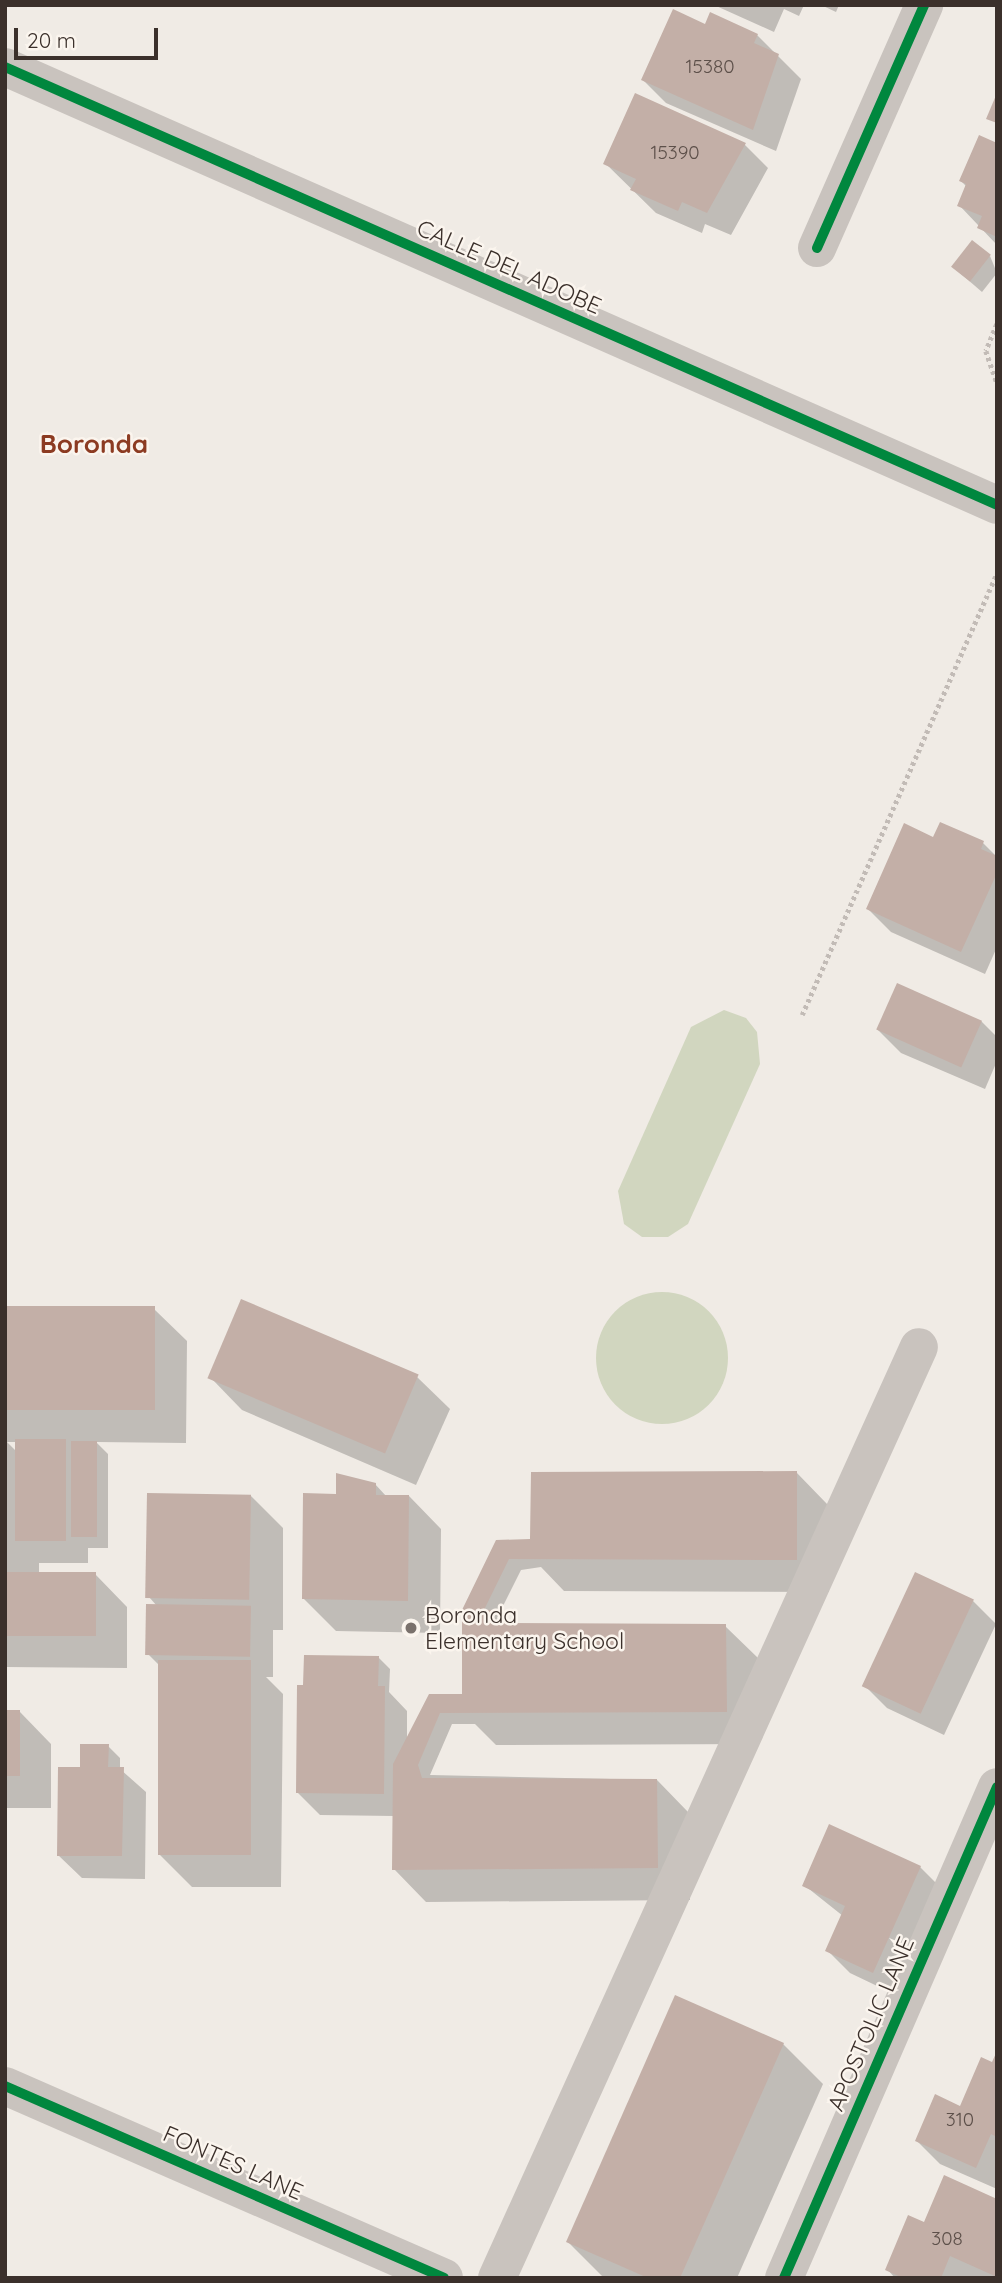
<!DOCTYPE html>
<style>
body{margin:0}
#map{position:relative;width:1002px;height:2283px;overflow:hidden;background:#f0ebe5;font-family:Quicksand,sans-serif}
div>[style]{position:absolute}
.green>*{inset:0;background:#d1d6bf}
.round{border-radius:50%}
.shadow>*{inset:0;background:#0003}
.building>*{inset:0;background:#c3afa7;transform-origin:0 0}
.path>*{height:4.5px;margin-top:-2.25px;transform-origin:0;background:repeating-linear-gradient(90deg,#c2bbb6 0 3.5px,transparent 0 7px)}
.minor>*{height:38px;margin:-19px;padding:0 19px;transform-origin:19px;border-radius:19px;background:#c9c3be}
.cycleway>*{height:10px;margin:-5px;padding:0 5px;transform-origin:5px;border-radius:5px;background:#00873e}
.dots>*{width:19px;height:19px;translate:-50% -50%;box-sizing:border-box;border:4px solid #fbf5ee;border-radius:50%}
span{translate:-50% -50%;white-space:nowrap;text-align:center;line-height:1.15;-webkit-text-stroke:5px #fbf5ee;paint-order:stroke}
.number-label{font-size:19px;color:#5d504a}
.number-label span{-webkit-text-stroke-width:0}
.street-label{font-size:23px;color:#3b302b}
.poi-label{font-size:23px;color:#3b302b}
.left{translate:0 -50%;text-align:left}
.quarter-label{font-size:26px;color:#8c3b22;font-weight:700}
.frame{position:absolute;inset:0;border:7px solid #3b302b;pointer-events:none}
.scale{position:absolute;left:14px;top:28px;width:144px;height:32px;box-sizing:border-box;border:4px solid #3b302b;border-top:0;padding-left:9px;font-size:21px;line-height:24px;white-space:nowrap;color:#3b302b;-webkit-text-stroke:5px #fbf5ee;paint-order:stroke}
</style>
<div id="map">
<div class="green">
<div style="clip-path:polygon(724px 1010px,746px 1018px,757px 1032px,760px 1064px,688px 1224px,668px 1237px,642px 1237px,624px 1224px,618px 1191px,691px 1027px)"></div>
<div class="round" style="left:596px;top:1292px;width:132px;height:132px"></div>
</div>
<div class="shadow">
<div style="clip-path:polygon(714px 5px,804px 5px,799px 16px,784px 9px,774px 32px)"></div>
<div style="clip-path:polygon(821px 5px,839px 5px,836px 12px)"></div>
<div style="clip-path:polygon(706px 26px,757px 35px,801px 79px,776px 151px,666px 103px,643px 80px)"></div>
<div style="clip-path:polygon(636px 95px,745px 145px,768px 168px,731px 235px,705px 224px,702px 233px,656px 213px,605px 163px)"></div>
<div style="clip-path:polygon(997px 145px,997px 245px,959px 205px,967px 187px,961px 181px)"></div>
<div style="clip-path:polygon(990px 256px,997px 273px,982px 292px,953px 267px)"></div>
<div style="clip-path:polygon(983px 843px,997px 857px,997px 947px,985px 974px,891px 932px,868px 909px)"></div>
<div style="clip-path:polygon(981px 1021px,997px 1037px,997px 1061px,985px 1089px,901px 1053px,878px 1030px)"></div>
<div style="clip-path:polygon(242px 1302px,417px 1377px,450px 1409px,416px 1485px,242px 1410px,210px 1377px)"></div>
<div style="clip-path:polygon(evenodd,5px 1308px,154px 1309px,187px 1341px,186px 1443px,96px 1442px,108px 1454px,108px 1548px,88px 1548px,88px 1563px,39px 1563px,39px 1574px,95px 1574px,127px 1607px,127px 1668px,5px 1667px,5px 1308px,7px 1442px,17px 1442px,17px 1452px,7px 1442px)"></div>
<div style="clip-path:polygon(796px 1472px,828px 1505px,829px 1592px,564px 1591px,541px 1567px,521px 1570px,497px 1618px,504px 1625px,725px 1626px,758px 1658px,759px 1744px,496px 1745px,475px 1724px,452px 1724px,430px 1775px,657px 1780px,689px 1813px,690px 1900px,426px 1902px,394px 1869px,394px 1816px,320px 1815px,297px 1792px,378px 1657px,390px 1669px,389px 1692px,407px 1711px,407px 1744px,430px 1696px,464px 1699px,497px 1541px,529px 1541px)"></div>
<div style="clip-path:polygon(375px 1484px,386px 1496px,409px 1496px,441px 1529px,440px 1633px,336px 1631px,304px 1599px,338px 1495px)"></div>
<div style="clip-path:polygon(250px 1495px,283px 1528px,283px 1630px,273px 1630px,273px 1677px,266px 1677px,283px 1694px,281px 1887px,192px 1887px,159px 1854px,160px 1666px,148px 1654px,157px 1606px,149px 1597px)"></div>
<div style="clip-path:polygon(973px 1601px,996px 1624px,944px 1735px,887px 1708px,864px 1685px)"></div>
<div style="clip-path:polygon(5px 1711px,19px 1711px,51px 1744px,51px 1808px,5px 1808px)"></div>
<div style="clip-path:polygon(108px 1746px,120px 1758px,120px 1769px,146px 1792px,145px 1879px,82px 1878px,58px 1855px,85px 1769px)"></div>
<div style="clip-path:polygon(920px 1867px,943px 1890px,896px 1995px,850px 1973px,827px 1950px,843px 1916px,804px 1885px)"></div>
<div style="clip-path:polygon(783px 2044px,823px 2084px,737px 2278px,604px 2278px,568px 2242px)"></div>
<div style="clip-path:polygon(997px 2056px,997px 2189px,940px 2164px,917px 2141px,960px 2108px)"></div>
<div style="clip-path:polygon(997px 2201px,997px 2278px,895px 2278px,887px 2269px,925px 2225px)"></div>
</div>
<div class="building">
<div style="clip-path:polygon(673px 9px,705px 24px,710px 12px,758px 34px,754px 43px,779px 54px,753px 130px,641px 80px)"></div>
<div style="clip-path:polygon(635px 93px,746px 143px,707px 213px,682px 202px,678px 211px,630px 190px,636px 179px,603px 164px)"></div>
<div style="clip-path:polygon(997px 93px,997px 123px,986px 119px)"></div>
<div style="clip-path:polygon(979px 135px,997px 143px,997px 237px,977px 228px,982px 216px,957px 206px,966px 184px,959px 181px)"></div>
<div style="left:972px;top:240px;width:24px;height:34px;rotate:38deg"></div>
<div style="clip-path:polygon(940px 822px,984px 841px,981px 849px,997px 856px,997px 873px,961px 952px,866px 909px,904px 823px,933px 837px)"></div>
<div style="left:897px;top:983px;width:93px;height:51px;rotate:24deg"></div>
<div style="left:241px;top:1299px;width:193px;height:86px;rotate:23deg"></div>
<div style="left:5px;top:1306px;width:150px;height:104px"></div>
<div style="left:15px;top:1439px;width:51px;height:102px"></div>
<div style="left:71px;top:1441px;width:26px;height:96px"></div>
<div style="clip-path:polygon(797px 1471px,797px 1560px,509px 1559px,484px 1610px,491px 1610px,491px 1623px,726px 1624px,727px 1712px,440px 1713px,418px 1765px,422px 1778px,657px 1779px,658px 1868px,392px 1870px,393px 1764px,429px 1694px,462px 1694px,462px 1610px,496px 1540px,530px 1539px,531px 1472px)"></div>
<div style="clip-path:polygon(336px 1473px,376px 1483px,376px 1495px,409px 1495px,408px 1601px,302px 1599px,303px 1493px,336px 1494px)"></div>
<div style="left:147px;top:1493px;width:104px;height:105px;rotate:1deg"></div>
<div style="left:5px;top:1572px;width:91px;height:64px"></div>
<div style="left:915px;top:1572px;width:65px;height:126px;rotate:25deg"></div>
<div style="left:146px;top:1604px;width:105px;height:51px;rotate:1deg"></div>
<div style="clip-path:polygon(304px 1655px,379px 1656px,378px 1686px,385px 1686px,384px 1794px,296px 1793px,297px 1685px,303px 1685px)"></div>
<div style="left:158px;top:1660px;width:93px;height:195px"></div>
<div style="left:5px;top:1710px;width:15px;height:66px"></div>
<div style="clip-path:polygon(80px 1744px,109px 1744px,108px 1767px,124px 1767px,122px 1856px,57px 1856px,58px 1767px,80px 1767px)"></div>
<div style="clip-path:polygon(829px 1824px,921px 1866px,873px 1973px,825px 1951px,845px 1906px,802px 1886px)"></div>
<div style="clip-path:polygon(675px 1995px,784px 2043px,680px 2278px,648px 2278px,566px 2242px)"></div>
<div style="clip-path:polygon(997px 2051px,997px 2137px,991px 2134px,976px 2168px,915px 2141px,935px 2094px,960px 2106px,981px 2057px,992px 2062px)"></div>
<div style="clip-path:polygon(944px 2175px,997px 2199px,997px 2277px,950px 2256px,941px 2278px,903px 2278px,885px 2270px,908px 2215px,924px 2222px)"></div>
</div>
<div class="path">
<div style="left:997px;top:324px;width:29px;rotate:112deg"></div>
<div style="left:986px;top:351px;width:34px;rotate:71deg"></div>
<div style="left:802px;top:1015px;width:484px;rotate:-66.2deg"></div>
</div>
<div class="minor">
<div style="left:5px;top:67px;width:1084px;rotate:23.82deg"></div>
<div style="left:817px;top:248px;width:266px;rotate:-66.2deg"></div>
<div style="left:5px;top:2086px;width:479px;rotate:23.6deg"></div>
<div style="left:497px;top:2278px;width:1022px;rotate:-65.62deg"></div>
<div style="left:784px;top:2278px;width:535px;rotate:-66.55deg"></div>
</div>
<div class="cycleway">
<div style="left:5px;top:67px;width:1084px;rotate:23.82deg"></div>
<div style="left:817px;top:248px;width:266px;rotate:-66.2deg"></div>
<div style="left:5px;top:2086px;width:479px;rotate:23.6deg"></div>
<div style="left:784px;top:2278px;width:535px;rotate:-66.55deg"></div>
</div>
<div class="dots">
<div style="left:411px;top:1628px;background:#7a716c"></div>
</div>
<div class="number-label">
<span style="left:710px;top:67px">15380</span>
<span style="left:675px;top:153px">15390</span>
<span style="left:960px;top:2120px">310</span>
<span style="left:947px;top:2239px">308</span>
</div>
<div class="street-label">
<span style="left:509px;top:267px;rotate:24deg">CALLE DEL ADOBE</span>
<span style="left:871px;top:2024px;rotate:-67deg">APOSTOLIC LANE</span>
<span style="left:233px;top:2163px;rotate:24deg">FONTES LANE</span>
</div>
<div class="poi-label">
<span class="left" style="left:425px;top:1628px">Boronda<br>Elementary School</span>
</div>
<div class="quarter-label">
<span style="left:94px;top:444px">Boronda</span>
</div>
<div class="frame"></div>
<div class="scale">20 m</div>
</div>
